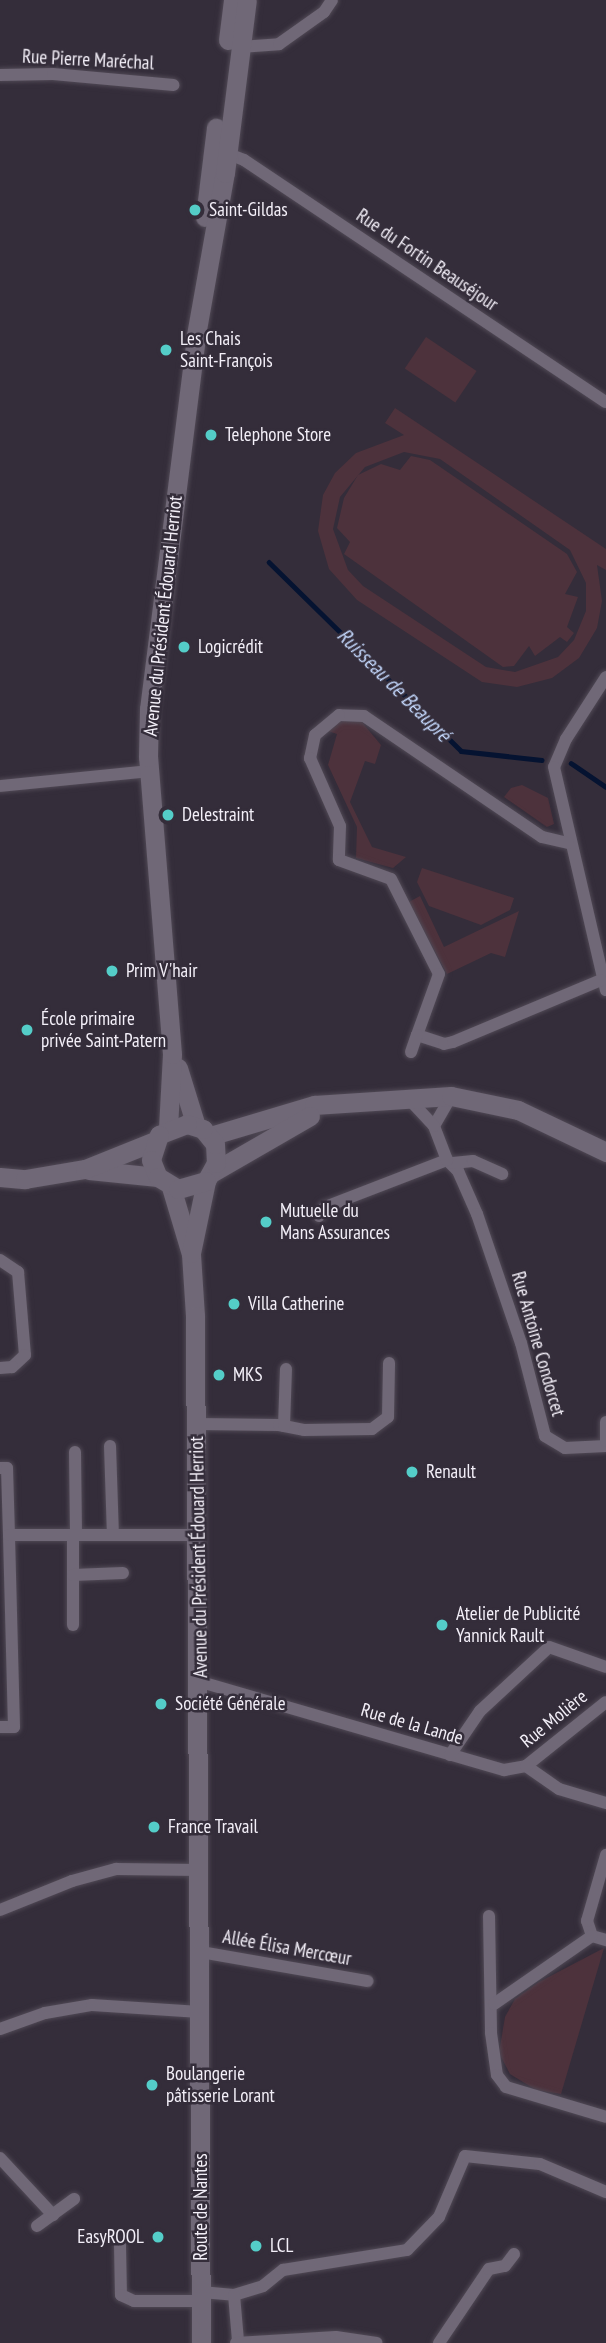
<!DOCTYPE html>
<meta charset="utf-8">
<style>
body{margin:0}
#map{position:relative;width:606px;height:2343px;overflow:hidden;background:#342d3a;font-family:"PT Sans Narrow",sans-serif}
div>[style]{position:absolute}
.green>*{inset:0;background:#4d323c;transform-origin:0 0}
.stream>*{height:4.5px;margin:-2.25px;padding:0 2.25px;transform-origin:2.25px;border-radius:2.25px;background:#051331}
.roads{filter:drop-shadow(0 0 2px #504955) drop-shadow(0 0 2px #504955)}
.street>*{height:12px;margin:-6px;padding:0 6px;transform-origin:6px;border-radius:6px;background:#706877}
.secondary>*{height:19px;margin:-9.5px;padding:0 9.5px;transform-origin:9.5px;border-radius:9.5px;background:#706877}
.dots>*{width:19px;height:19px;translate:-50% -50%;box-sizing:border-box;border:4px solid #342d3a;border-radius:50%}
span{translate:-50% -50%;white-space:nowrap;text-align:center;line-height:1.15;-webkit-text-stroke:5px #342d3a;paint-order:stroke}
.street-label{font-size:19px;color:#f3eff8}
.poi-label{font-size:19px;color:#f3eff8}
.left{translate:0 -50%;text-align:left}
.right{translate:-100% -50%;text-align:right}
.water-label{font-size:21px;color:#c4d8fd;font-style:italic}
</style>
<div id="map">
<div class="green">
<div style="left:426px;top:337px;width:61px;height:38px;rotate:34deg"></div>
<div style="clip-path:polygon(evenodd,395px 408px,606px 549px,606px 570px,597px 565px,602px 601px,597px 628px,579px 658px,552px 678px,517px 687px,482px 682px,357px 600px,329px 569px,318px 531px,323px 495px,335px 473px,356px 453px,404px 435px,385px 423px,395px 408px,404px 452px,440px 459px,570px 550px,586px 583px,586px 611px,574px 640px,558px 657px,515px 672px,486px 667px,363px 586px,348px 570px,333px 529px,340px 497px,365px 467px,404px 452px)"></div>
<div style="clip-path:polygon(411px 456px,430px 460px,567px 554px,577px 572px,565px 594px,578px 597px,567px 627px,574px 633px,567px 642px,560px 637px,535px 656px,529px 646px,514px 666px,503px 667px,344px 554px,350px 542px,337px 528px,344px 498px,358px 475px,381px 464px,400px 470px)"></div>
<div style="clip-path:polygon(349px 719px,361px 721px,381px 745px,375px 764px,365px 761px,350px 802px,372px 847px,406px 857px,393px 868px,356px 858px,357px 827px,328px 765px,337px 734px,325px 730px,329px 724px)"></div>
<div style="clip-path:polygon(522px 785px,548px 798px,554px 824px,547px 827px,504px 797px,511px 788px)"></div>
<div style="clip-path:polygon(422px 868px,514px 898px,510px 910px,481px 925px,429px 906px,417px 882px)"></div>
<div style="clip-path:polygon(420px 896px,444px 947px,519px 911px,505px 957px,491px 953px,447px 974px,409px 902px)"></div>
<div style="clip-path:polygon(604px 1948px,561px 2094px,536px 2090px,510px 2074px,499px 2053px,505px 2017px,515px 1999px,539px 1982px)"></div>
</div>
<div class="stream">
<div style="left:269px;top:562px;width:269px;rotate:44.5deg"></div>
<div style="left:461px;top:751px;width:81px;rotate:6.3deg"></div>
<div style="left:571px;top:763px;width:42px;rotate:34.4deg"></div>
</div>
<div class="roads">
<div class="street">
<div style="left:240px;top:47px;width:39px;rotate:-4deg"></div>
<div style="left:279px;top:44px;width:55px;rotate:-35.4deg"></div>
<div style="left:324px;top:12px;width:14px;rotate:-56deg"></div>
<div style="left:0;top:75px;width:53px;rotate:-1.1deg"></div>
<div style="left:53px;top:74px;width:121px;rotate:5.2deg"></div>
<div style="left:226px;top:153px;width:19px;rotate:21deg"></div>
<div style="left:244px;top:160px;width:435px;rotate:33.8deg"></div>
<div style="left:606px;top:677px;width:74px;rotate:122.8deg"></div>
<div style="left:566px;top:739px;width:30px;rotate:113deg"></div>
<div style="left:554px;top:767px;width:229px;rotate:76.9deg"></div>
<div style="left:0;top:786px;width:150px;rotate:-5.7deg"></div>
<div style="left:568px;top:843px;width:27px;rotate:-167deg"></div>
<div style="left:542px;top:837px;width:215px;rotate:-145.8deg"></div>
<div style="left:364px;top:716px;width:25px;rotate:-178deg"></div>
<div style="left:339px;top:715px;width:31px;rotate:140deg"></div>
<div style="left:315px;top:735px;width:24px;rotate:102deg"></div>
<div style="left:310px;top:758px;width:74px;rotate:66.2deg"></div>
<div style="left:340px;top:826px;width:34px;rotate:92deg"></div>
<div style="left:339px;top:860px;width:55px;rotate:20.1deg"></div>
<div style="left:391px;top:879px;width:106px;rotate:63.2deg"></div>
<div style="left:439px;top:974px;width:65px;rotate:109.8deg"></div>
<div style="left:417px;top:1035px;width:28px;rotate:18deg"></div>
<div style="left:444px;top:1044px;width:9px;rotate:-13deg"></div>
<div style="left:453px;top:1042px;width:160px;rotate:-22.7deg"></div>
<div style="left:411px;top:1052px;width:18px;rotate:-71deg"></div>
<div style="left:434px;top:1126px;width:34px;rotate:-60deg"></div>
<div style="left:447px;top:1160px;width:16px;rotate:45deg"></div>
<div style="left:458px;top:1171px;width:47px;rotate:66.2deg"></div>
<div style="left:477px;top:1214px;width:136px;rotate:71.2deg"></div>
<div style="left:521px;top:1343px;width:96px;rotate:75.5deg"></div>
<div style="left:545px;top:1436px;width:23px;rotate:31deg"></div>
<div style="left:565px;top:1448px;width:41px;rotate:-2.8deg"></div>
<div style="left:453px;top:1163px;width:20px;rotate:-6deg"></div>
<div style="left:473px;top:1161px;width:32px;rotate:24deg"></div>
<div style="left:319px;top:1216px;width:11px;rotate:-56deg"></div>
<div style="left:325px;top:1207px;width:131px;rotate:-21.1deg"></div>
<div style="left:447px;top:1160px;width:36px;rotate:-111deg"></div>
<div style="left:434px;top:1126px;width:38px;rotate:-133deg"></div>
<div style="left:0;top:1260px;width:22px;rotate:34deg"></div>
<div style="left:18px;top:1272px;width:83px;rotate:85.2deg"></div>
<div style="left:25px;top:1355px;width:18px;rotate:137deg"></div>
<div style="left:12px;top:1367px;width:12px;rotate:175deg"></div>
<div style="left:606px;top:1422px;width:19px;rotate:90deg"></div>
<div style="left:197px;top:1424px;width:82px;rotate:0.7deg"></div>
<div style="left:279px;top:1425px;width:25px;rotate:11deg"></div>
<div style="left:304px;top:1430px;width:68px;rotate:-0.8deg"></div>
<div style="left:372px;top:1429px;width:20px;rotate:-37deg"></div>
<div style="left:388px;top:1417px;width:54px;rotate:-88.9deg"></div>
<div style="left:284px;top:1426px;width:57px;rotate:-88deg"></div>
<div style="left:110px;top:1446px;width:89px;rotate:88.1deg"></div>
<div style="left:75px;top:1452px;width:83px;rotate:89.3deg"></div>
<div style="left:0;top:1468px;width:7px"></div>
<div style="left:7px;top:1468px;width:67px;rotate:88.3deg"></div>
<div style="left:73px;top:1535px;width:90px;rotate:90deg"></div>
<div style="left:73px;top:1575px;width:50px;rotate:-2.3deg"></div>
<div style="left:201px;top:1682px;width:316px;rotate:16.2deg"></div>
<div style="left:504px;top:1770px;width:22px;rotate:-10deg"></div>
<div style="left:526px;top:1766px;width:40px;rotate:34.9deg"></div>
<div style="left:559px;top:1789px;width:49px;rotate:16.6deg"></div>
<div style="left:0;top:1727px;width:14px"></div>
<div style="left:14px;top:1727px;width:192px;rotate:-91.5deg"></div>
<div style="left:9px;top:1535px;width:190px"></div>
<div style="left:450px;top:1755px;width:53px;rotate:-55.7deg"></div>
<div style="left:480px;top:1711px;width:94px;rotate:-42.8deg"></div>
<div style="left:549px;top:1647px;width:60px;rotate:19.3deg"></div>
<div style="left:526px;top:1766px;width:102px;rotate:-38.7deg"></div>
<div style="left:0;top:1910px;width:78px;rotate:-21.9deg"></div>
<div style="left:72px;top:1881px;width:46px;rotate:-15.3deg"></div>
<div style="left:116px;top:1869px;width:84px;rotate:0.7deg"></div>
<div style="left:489px;top:1916px;width:117px;rotate:89deg"></div>
<div style="left:491px;top:2033px;width:42px;rotate:81.9deg"></div>
<div style="left:497px;top:2075px;width:15px;rotate:53deg"></div>
<div style="left:506px;top:2087px;width:104px;rotate:16.7deg"></div>
<div style="left:592px;top:1936px;width:16px;rotate:-108deg"></div>
<div style="left:587px;top:1921px;width:69px;rotate:-73.9deg"></div>
<div style="left:592px;top:1936px;width:15px;rotate:16deg"></div>
<div style="left:201px;top:1952px;width:169px;rotate:9.9deg"></div>
<div style="left:494px;top:2004px;width:119px;rotate:-34.8deg"></div>
<div style="left:0;top:2029px;width:48px;rotate:-19.6deg"></div>
<div style="left:45px;top:2013px;width:48px;rotate:-9.7deg"></div>
<div style="left:92px;top:2005px;width:108px;rotate:3.7deg"></div>
<div style="left:0;top:2158px;width:78px;rotate:47.1deg"></div>
<div style="left:37px;top:2226px;width:46px;rotate:-36.1deg"></div>
<div style="left:120px;top:2245px;width:50px;rotate:88.9deg"></div>
<div style="left:121px;top:2295px;width:14px;rotate:25deg"></div>
<div style="left:134px;top:2301px;width:67px"></div>
<div style="left:201px;top:2292px;width:33px;rotate:5deg"></div>
<div style="left:234px;top:2295px;width:30px;rotate:-17deg"></div>
<div style="left:263px;top:2286px;width:26px;rotate:-39deg"></div>
<div style="left:283px;top:2270px;width:126px;rotate:-9.2deg"></div>
<div style="left:407px;top:2250px;width:46px;rotate:-45.9deg"></div>
<div style="left:439px;top:2217px;width:66px;rotate:-66.9deg"></div>
<div style="left:465px;top:2156px;width:75px;rotate:6.1deg"></div>
<div style="left:540px;top:2164px;width:72px;rotate:23deg"></div>
<div style="left:234px;top:2295px;width:46px;rotate:85deg"></div>
<div style="left:236px;top:2343px;width:100px;rotate:-3.4deg"></div>
<div style="left:336px;top:2337px;width:41px;rotate:8.3deg"></div>
<div style="left:439px;top:2343px;width:89px;rotate:-56deg"></div>
<div style="left:489px;top:2269px;width:16px;rotate:-11deg"></div>
<div style="left:505px;top:2266px;width:15px;rotate:-53deg"></div>
</div>
<div class="secondary">
<div style="left:228px;top:40px;width:40px;rotate:-82.9deg"></div>
<div style="left:205px;top:217px;width:90px;rotate:-83deg"></div>
<div style="left:178px;top:1068px;width:61px;rotate:72.8deg"></div>
<div style="left:168px;top:1128px;width:74px;rotate:-86.9deg"></div>
<div style="left:172px;top:1054px;width:298px;rotate:-94.6deg"></div>
<div style="left:148px;top:757px;width:48px;rotate:-88.8deg"></div>
<div style="left:149px;top:709px;width:377px;rotate:-82.8deg"></div>
<div style="left:196px;top:335px;width:165px;rotate:-79.9deg"></div>
<div style="left:225px;top:173px;width:174px;rotate:-82.8deg"></div>
<div style="left:210px;top:1136px;width:109px;rotate:-16.6deg"></div>
<div style="left:314px;top:1105px;width:137px;rotate:-3.8deg"></div>
<div style="left:451px;top:1096px;width:68px;rotate:11.8deg"></div>
<div style="left:518px;top:1110px;width:98px;rotate:25.5deg"></div>
<div style="left:89px;top:1170px;width:69px;rotate:5.8deg"></div>
<div style="left:213px;top:1172px;width:112px;rotate:-30deg"></div>
<div style="left:0;top:1177px;width:25px;rotate:5deg"></div>
<div style="left:25px;top:1179px;width:61px;rotate:-9.5deg"></div>
<div style="left:85px;top:1169px;width:75px;rotate:-21.8deg"></div>
<div style="left:171px;top:1187px;width:70px;rotate:73.4deg"></div>
<div style="left:191px;top:1254px;width:62px;rotate:86.3deg"></div>
<div style="left:195px;top:1316px;width:1027px;rotate:89.67deg"></div>
<div style="left:191px;top:1253px;width:74px;rotate:-78.2deg"></div>
<div style="left:206px;top:1181px;width:21px;rotate:-61deg"></div>
<div style="left:216px;top:1163px;width:19px;rotate:-93deg"></div>
<div style="left:215px;top:1144px;width:19px;rotate:-129deg"></div>
<div style="left:203px;top:1129px;width:17px;rotate:-163deg"></div>
<div style="left:187px;top:1124px;width:30px;rotate:159deg"></div>
<div style="left:159px;top:1135px;width:26px;rotate:108deg"></div>
<div style="left:151px;top:1160px;width:18px;rotate:68deg"></div>
<div style="left:158px;top:1177px;width:23px;rotate:31deg"></div>
<div style="left:178px;top:1189px;width:29px;rotate:-16deg"></div>
</div>
</div>
<div class="dots">
<div style="left:195px;top:210px;background:#54cdc8"></div>
<div style="left:166px;top:350px;background:#54cdc8"></div>
<div style="left:211px;top:435px;background:#54cdc8"></div>
<div style="left:184px;top:647px;background:#54cdc8"></div>
<div style="left:168px;top:815px;background:#54cdc8"></div>
<div style="left:112px;top:971px;background:#54cdc8"></div>
<div style="left:27px;top:1030px;background:#54cdc8"></div>
<div style="left:266px;top:1222px;background:#54cdc8"></div>
<div style="left:234px;top:1304px;background:#54cdc8"></div>
<div style="left:219px;top:1375px;background:#54cdc8"></div>
<div style="left:412px;top:1472px;background:#54cdc8"></div>
<div style="left:442px;top:1625px;background:#54cdc8"></div>
<div style="left:161px;top:1704px;background:#54cdc8"></div>
<div style="left:154px;top:1827px;background:#54cdc8"></div>
<div style="left:152px;top:2085px;background:#54cdc8"></div>
<div style="left:158px;top:2237px;background:#54cdc8"></div>
<div style="left:256px;top:2246px;background:#54cdc8"></div>
</div>
<div class="street-label">
<span style="left:88px;top:60px;rotate:3deg">Rue Pierre Maréchal</span>
<span style="left:427px;top:260px;rotate:34deg">Rue du Fortin Beauséjour</span>
<span style="left:163px;top:616px;rotate:-84deg">Avenue du Président Édouard Herriot</span>
<span style="left:538px;top:1344px;rotate:74deg">Rue Antoine Condorcet</span>
<span style="left:199px;top:1557px;rotate:-91deg">Avenue du Président Édouard Herriot</span>
<span style="left:554px;top:1719px;rotate:-39deg">Rue Molière</span>
<span style="left:412px;top:1724px;rotate:16deg">Rue de la Lande</span>
<span style="left:287px;top:1948px;rotate:10deg">Allée Élisa Mercœur</span>
<span style="left:201px;top:2207px;rotate:-90deg">Route de Nantes</span>
</div>
<div class="poi-label">
<span class="left" style="left:209px;top:210px">Saint-Gildas</span>
<span class="left" style="left:180px;top:350px">Les Chais<br>Saint-François</span>
<span class="left" style="left:225px;top:435px">Telephone Store</span>
<span class="left" style="left:198px;top:647px">Logicrédit</span>
<span class="left" style="left:182px;top:815px">Delestraint</span>
<span class="left" style="left:126px;top:971px">Prim V'hair</span>
<span class="left" style="left:41px;top:1030px">École primaire<br>privée Saint-Patern</span>
<span class="left" style="left:280px;top:1222px">Mutuelle du<br>Mans Assurances</span>
<span class="left" style="left:248px;top:1304px">Villa Catherine</span>
<span class="left" style="left:233px;top:1375px">MKS</span>
<span class="left" style="left:426px;top:1472px">Renault</span>
<span class="left" style="left:456px;top:1625px">Atelier de Publicité<br>Yannick Rault</span>
<span class="left" style="left:175px;top:1704px">Société Générale</span>
<span class="left" style="left:168px;top:1827px">France Travail</span>
<span class="left" style="left:166px;top:2085px">Boulangerie<br>pâtisserie Lorant</span>
<span class="right" style="left:144px;top:2237px">EasyROOL</span>
<span class="left" style="left:270px;top:2246px">LCL</span>
</div>
<div class="water-label">
<span style="left:394px;top:685px;rotate:45deg">Ruisseau de Beaupré</span>
</div>
</div>
